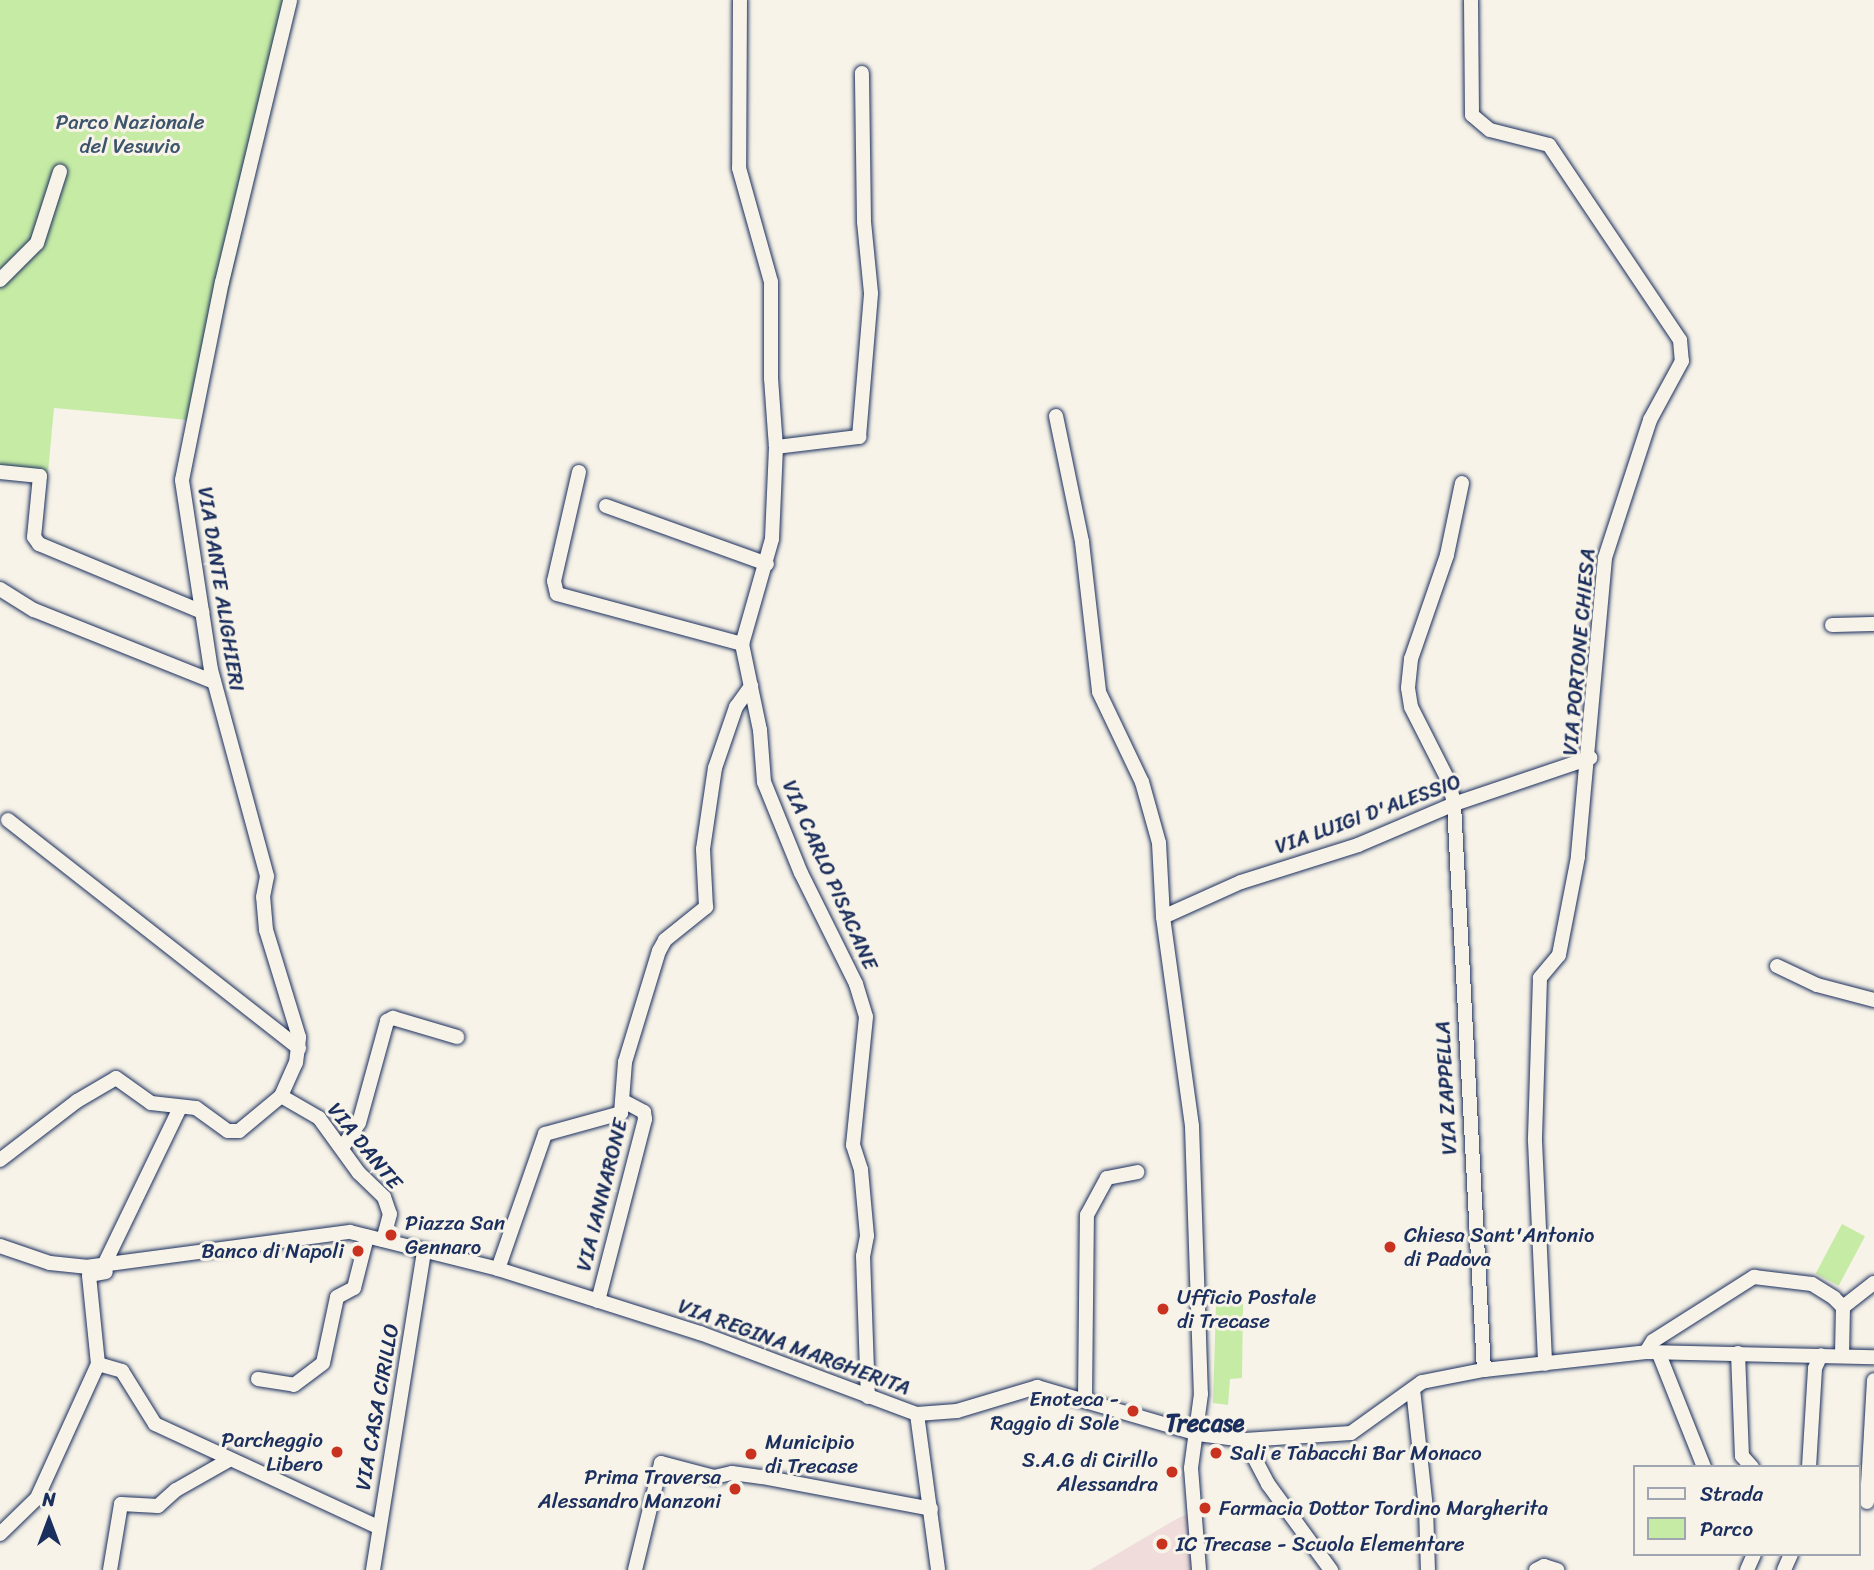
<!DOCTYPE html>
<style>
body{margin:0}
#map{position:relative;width:1874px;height:1570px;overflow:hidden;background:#f7f3e8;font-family:Sriracha,sans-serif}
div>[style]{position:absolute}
.built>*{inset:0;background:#f0dcda}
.green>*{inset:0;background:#c6eba5;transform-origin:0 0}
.roads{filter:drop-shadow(0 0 2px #1b2f5e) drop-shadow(0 0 2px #1b2f5e)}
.minor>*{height:14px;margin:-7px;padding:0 7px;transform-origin:7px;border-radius:7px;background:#f7f3e8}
.dots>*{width:19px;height:19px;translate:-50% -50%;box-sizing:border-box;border:4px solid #f7f3e8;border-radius:50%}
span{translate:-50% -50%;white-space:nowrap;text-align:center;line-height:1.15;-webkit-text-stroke:6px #f7f3e8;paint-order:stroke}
.park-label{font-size:21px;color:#3d556c}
.street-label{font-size:21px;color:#1b2f5e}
.poi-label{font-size:21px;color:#1b2f5e}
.left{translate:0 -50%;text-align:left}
.right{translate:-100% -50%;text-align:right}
.quarter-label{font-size:24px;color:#1b2f5e;font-weight:700}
.legend{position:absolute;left:1633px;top:1465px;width:228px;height:91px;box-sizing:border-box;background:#f7f3e8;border:2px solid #9fa5b1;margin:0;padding:9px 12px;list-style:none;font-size:21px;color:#1b2f5e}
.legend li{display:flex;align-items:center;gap:14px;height:35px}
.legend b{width:35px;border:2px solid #9fa5b1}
.north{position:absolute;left:14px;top:1486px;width:70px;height:70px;-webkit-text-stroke:5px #f7f3e8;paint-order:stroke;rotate:0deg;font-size:19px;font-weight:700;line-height:28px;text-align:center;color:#1b2f5e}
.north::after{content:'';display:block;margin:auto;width:24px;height:32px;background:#1b2f5e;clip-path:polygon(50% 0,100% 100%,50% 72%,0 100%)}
</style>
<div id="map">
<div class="built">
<div style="clip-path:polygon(1187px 1514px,1192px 1570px,1090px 1570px,1173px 1521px)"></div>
</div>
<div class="green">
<div style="clip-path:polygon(0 0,295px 0,199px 421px,54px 408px,47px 483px,0 477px)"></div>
<div style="left:1842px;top:1224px;width:26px;height:56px;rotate:28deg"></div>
<div style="clip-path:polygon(1216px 1303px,1243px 1304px,1242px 1378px,1230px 1379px,1228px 1405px,1213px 1403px)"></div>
</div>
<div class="roads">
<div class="minor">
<div style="left:740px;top:0;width:168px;rotate:90.3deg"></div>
<div style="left:739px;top:168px;width:118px;rotate:74.3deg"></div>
<div style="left:771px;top:282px;width:96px;rotate:90deg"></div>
<div style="left:771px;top:378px;width:69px;rotate:85.9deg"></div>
<div style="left:776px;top:447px;width:92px;rotate:92.5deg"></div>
<div style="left:772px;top:539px;width:109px;rotate:105.9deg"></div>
<div style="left:742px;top:644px;width:88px;rotate:78.2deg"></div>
<div style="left:760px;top:730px;width:52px;rotate:85.6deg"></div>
<div style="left:764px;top:782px;width:98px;rotate:67.9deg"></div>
<div style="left:801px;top:873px;width:124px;rotate:63.6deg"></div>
<div style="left:856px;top:984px;width:34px;rotate:73deg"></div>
<div style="left:866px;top:1017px;width:129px;rotate:95.8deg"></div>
<div style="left:853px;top:1145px;width:26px;rotate:72deg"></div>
<div style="left:861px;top:1170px;width:66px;rotate:84.8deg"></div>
<div style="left:867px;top:1236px;width:20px;rotate:101deg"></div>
<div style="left:863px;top:1256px;width:141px;rotate:88deg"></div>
<div style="left:1471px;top:0;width:115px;rotate:89.5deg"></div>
<div style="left:1472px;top:115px;width:23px;rotate:40deg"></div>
<div style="left:1490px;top:130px;width:61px;rotate:14.3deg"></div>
<div style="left:1549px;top:145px;width:235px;rotate:56.1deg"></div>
<div style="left:1680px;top:340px;width:21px;rotate:85deg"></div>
<div style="left:1682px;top:361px;width:67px;rotate:118.5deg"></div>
<div style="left:1650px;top:420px;width:145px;rotate:108.1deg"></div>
<div style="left:1605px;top:558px;width:300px;rotate:95.2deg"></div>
<div style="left:1578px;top:857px;width:100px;rotate:101deg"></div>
<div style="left:1559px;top:955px;width:30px;rotate:130deg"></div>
<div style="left:1540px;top:978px;width:163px;rotate:91.8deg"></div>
<div style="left:1535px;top:1141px;width:223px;rotate:87.4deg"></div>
<div style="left:0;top:280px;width:52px;rotate:-45deg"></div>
<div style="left:37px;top:243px;width:75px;rotate:-72.1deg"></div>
<div style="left:1056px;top:416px;width:129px;rotate:78.3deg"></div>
<div style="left:1082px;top:542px;width:151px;rotate:83.5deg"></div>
<div style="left:1099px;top:692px;width:100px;rotate:64.5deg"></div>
<div style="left:1142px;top:782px;width:63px;rotate:74.4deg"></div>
<div style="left:1159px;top:843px;width:74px;rotate:86.9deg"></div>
<div style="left:1163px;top:917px;width:211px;rotate:82.1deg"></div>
<div style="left:1192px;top:1126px;width:268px;rotate:88.1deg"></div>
<div style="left:1201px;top:1394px;width:75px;rotate:97.7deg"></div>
<div style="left:1191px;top:1468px;width:102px;rotate:85.5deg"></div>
<div style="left:776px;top:447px;width:84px;rotate:-6.9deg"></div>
<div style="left:859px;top:437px;width:144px;rotate:-85.2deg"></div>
<div style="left:871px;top:293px;width:71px;rotate:-95.6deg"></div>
<div style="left:864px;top:222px;width:149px;rotate:-90.8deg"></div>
<div style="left:0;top:472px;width:40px;rotate:5.7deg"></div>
<div style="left:40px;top:476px;width:61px;rotate:95.6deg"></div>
<div style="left:34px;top:537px;width:9px;rotate:54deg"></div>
<div style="left:39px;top:544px;width:177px;rotate:22.6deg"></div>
<div style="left:579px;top:472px;width:112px;rotate:102.9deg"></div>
<div style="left:554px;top:581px;width:13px;rotate:77deg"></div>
<div style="left:557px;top:594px;width:192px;rotate:15.1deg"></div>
<div style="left:1462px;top:483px;width:74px;rotate:101.8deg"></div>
<div style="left:1447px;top:555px;width:110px;rotate:109.1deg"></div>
<div style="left:1411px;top:659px;width:29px;rotate:96deg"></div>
<div style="left:1408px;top:688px;width:19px;rotate:81deg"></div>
<div style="left:1411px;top:707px;width:84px;rotate:63.1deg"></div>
<div style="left:1449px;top:782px;width:23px;rotate:77deg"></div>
<div style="left:1454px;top:804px;width:567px;rotate:86.97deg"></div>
<div style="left:606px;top:506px;width:171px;rotate:19.8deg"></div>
<div style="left:0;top:589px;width:40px;rotate:32deg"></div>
<div style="left:34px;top:610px;width:194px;rotate:21.8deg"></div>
<div style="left:1832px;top:625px;width:42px;rotate:-1.4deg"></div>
<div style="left:8px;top:820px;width:370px;rotate:38.1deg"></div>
<div style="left:1163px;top:917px;width:85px;rotate:-24.2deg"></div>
<div style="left:1241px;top:882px;width:123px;rotate:-17.5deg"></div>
<div style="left:1358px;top:845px;width:104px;rotate:-23.1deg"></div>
<div style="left:1454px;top:804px;width:144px;rotate:-18.7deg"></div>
<div style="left:1777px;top:966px;width:44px;rotate:25.4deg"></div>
<div style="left:1817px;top:985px;width:59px;rotate:14.7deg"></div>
<div style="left:281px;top:1096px;width:36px;rotate:-66deg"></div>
<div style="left:296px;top:1063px;width:26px;rotate:-83deg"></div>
<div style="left:299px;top:1037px;width:112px;rotate:-107.1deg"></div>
<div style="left:266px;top:930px;width:33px;rotate:-95deg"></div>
<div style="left:263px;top:897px;width:21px;rotate:-79deg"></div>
<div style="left:267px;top:876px;width:213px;rotate:-105.2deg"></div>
<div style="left:211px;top:670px;width:192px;rotate:-98.7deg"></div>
<div style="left:182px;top:480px;width:202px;rotate:-78.6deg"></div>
<div style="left:222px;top:282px;width:290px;rotate:-76.4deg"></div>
<div style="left:281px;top:1096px;width:44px;rotate:30.1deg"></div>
<div style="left:319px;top:1118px;width:68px;rotate:54deg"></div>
<div style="left:359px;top:1173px;width:35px;rotate:44deg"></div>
<div style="left:384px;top:1197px;width:18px;rotate:71deg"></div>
<div style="left:390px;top:1214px;width:27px;rotate:105deg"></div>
<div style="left:342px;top:1148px;width:30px;rotate:-56deg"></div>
<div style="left:359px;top:1123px;width:106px;rotate:-74.6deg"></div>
<div style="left:387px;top:1021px;width:7px;rotate:-27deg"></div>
<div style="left:393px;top:1018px;width:67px;rotate:16.5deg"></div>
<div style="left:0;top:1160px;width:97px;rotate:-37.5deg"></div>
<div style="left:77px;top:1101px;width:45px;rotate:-30.5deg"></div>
<div style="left:116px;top:1078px;width:43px;rotate:35.5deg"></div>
<div style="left:151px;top:1103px;width:45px;rotate:6.3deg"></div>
<div style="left:196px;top:1108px;width:39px;rotate:36deg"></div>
<div style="left:228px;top:1131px;width:11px"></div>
<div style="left:239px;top:1131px;width:55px;rotate:-39.8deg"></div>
<div style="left:0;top:1246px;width:53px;rotate:18.8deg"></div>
<div style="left:50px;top:1263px;width:36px;rotate:6deg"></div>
<div style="left:86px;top:1267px;width:266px;rotate:-7.6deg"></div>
<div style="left:350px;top:1232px;width:153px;rotate:14deg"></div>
<div style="left:498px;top:1269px;width:212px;rotate:17.6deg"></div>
<div style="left:700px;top:1333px;width:232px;rotate:20.5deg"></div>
<div style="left:917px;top:1414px;width:40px;rotate:-4.3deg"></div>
<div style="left:957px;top:1411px;width:84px;rotate:-16.7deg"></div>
<div style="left:1037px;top:1387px;width:168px;rotate:16.3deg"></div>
<div style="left:1198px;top:1434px;width:47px;rotate:7.3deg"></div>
<div style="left:1245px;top:1440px;width:106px;rotate:-3.8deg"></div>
<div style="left:1351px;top:1433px;width:87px;rotate:-35.7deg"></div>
<div style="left:1422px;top:1382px;width:63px;rotate:-11deg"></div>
<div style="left:1484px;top:1370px;width:163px;rotate:-6.3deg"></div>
<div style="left:1646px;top:1352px;width:228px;rotate:1.3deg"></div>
<div style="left:104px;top:1265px;width:174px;rotate:-64.2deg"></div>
<div style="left:498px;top:1269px;width:143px;rotate:-70.8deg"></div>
<div style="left:545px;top:1134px;width:79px;rotate:-15.4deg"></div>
<div style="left:621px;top:1113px;width:51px;rotate:-85.5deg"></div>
<div style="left:625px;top:1062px;width:116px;rotate:-73deg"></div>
<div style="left:659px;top:951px;width:13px;rotate:-61deg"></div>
<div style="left:665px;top:940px;width:53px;rotate:-38.8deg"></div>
<div style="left:706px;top:907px;width:58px;rotate:-93deg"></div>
<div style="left:703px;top:849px;width:82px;rotate:-81.6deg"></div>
<div style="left:715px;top:768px;width:65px;rotate:-71deg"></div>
<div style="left:736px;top:707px;width:26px;rotate:-54deg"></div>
<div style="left:598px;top:1301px;width:188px;rotate:-75.5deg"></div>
<div style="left:645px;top:1119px;width:7px;rotate:-98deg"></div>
<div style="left:644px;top:1112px;width:21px;rotate:-152deg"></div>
<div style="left:1843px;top:1307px;width:39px;rotate:-38deg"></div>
<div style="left:1646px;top:1352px;width:13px;rotate:-58deg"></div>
<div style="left:1653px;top:1341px;width:120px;rotate:-32.4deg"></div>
<div style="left:1754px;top:1277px;width:58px;rotate:6.9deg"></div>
<div style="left:1812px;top:1284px;width:26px;rotate:32deg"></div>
<div style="left:1834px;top:1298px;width:13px;rotate:45deg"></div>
<div style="left:1843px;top:1307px;width:49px;rotate:91.2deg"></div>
<div style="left:1738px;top:1353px;width:103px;rotate:87.8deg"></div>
<div style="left:1742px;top:1456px;width:15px;rotate:48deg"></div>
<div style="left:1659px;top:1354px;width:122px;rotate:68.3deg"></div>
<div style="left:98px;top:1364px;width:25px;rotate:16deg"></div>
<div style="left:122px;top:1371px;width:62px;rotate:58.1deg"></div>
<div style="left:155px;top:1424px;width:246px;rotate:24.8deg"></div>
<div style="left:258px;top:1379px;width:36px;rotate:9deg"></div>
<div style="left:294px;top:1385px;width:36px;rotate:-37deg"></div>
<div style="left:323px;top:1363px;width:67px;rotate:-78deg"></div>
<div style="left:337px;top:1297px;width:19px;rotate:-28deg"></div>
<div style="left:354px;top:1288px;width:53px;rotate:-75.7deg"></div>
<div style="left:1413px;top:1389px;width:120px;rotate:83.8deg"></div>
<div style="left:1426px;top:1508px;width:62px;rotate:88.2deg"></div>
<div style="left:1085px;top:1399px;width:184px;rotate:-89.4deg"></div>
<div style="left:1087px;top:1215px;width:42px;rotate:-61.6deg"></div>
<div style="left:1107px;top:1178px;width:31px;rotate:-11deg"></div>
<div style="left:917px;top:1414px;width:157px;rotate:82.3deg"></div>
<div style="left:1245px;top:1440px;width:50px;rotate:62.4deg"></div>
<div style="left:1268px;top:1484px;width:107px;rotate:53.8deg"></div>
<div style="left:1809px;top:1467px;width:99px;rotate:-86.5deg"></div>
<div style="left:1815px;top:1368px;width:14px;rotate:-65deg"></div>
<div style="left:1867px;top:1502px;width:122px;rotate:-86.7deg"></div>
<div style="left:0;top:1534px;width:52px;rotate:-44.2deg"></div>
<div style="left:37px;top:1498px;width:147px;rotate:-65.5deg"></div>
<div style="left:98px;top:1364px;width:89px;rotate:-95.8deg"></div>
<div style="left:89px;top:1275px;width:17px;rotate:-10deg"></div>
<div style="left:110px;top:1570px;width:67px;rotate:-80.5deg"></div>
<div style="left:121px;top:1504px;width:37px;rotate:3deg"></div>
<div style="left:158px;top:1506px;width:24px;rotate:-42deg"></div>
<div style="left:176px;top:1490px;width:59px;rotate:-29.6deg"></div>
<div style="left:373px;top:1570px;width:324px;rotate:-80.9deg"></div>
<div style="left:635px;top:1570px;width:110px;rotate:-76.3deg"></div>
<div style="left:661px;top:1463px;width:55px;rotate:14.8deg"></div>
<div style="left:714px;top:1477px;width:18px;rotate:-13deg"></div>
<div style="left:732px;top:1473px;width:30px;rotate:8deg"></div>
<div style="left:762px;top:1477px;width:172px;rotate:10.7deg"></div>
<div style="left:1536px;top:1570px;width:9px;rotate:-27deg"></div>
<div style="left:1544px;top:1566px;width:14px;rotate:17deg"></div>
<div style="left:1747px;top:1570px;width:17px;rotate:-66deg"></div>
<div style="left:1784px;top:1570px;width:17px;rotate:-66deg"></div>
</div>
</div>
<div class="dots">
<div style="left:391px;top:1235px;background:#c8321e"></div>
<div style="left:1390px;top:1247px;background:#c8321e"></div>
<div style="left:358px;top:1251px;background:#c8321e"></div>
<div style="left:1163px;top:1309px;background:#c8321e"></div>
<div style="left:1133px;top:1411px;background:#c8321e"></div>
<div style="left:337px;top:1452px;background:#c8321e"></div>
<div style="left:1216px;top:1453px;background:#c8321e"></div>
<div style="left:751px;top:1454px;background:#c8321e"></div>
<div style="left:1172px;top:1472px;background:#c8321e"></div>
<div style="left:735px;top:1489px;background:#c8321e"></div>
<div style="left:1205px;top:1508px;background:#c8321e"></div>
<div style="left:1162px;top:1544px;background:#c8321e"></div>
</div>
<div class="park-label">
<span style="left:130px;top:134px">Parco Nazionale<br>del Vesuvio</span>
</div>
<div class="street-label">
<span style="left:221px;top:589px;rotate:81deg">VIA DANTE ALIGHIERI</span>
<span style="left:1579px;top:652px;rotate:-85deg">VIA PORTONE CHIESA</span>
<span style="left:1368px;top:814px;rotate:-20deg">VIA LUIGI D'ALESSIO</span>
<span style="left:830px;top:875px;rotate:66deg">VIA CARLO PISACANE</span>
<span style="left:1446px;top:1088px;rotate:-93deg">VIA ZAPPELLA</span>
<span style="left:365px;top:1146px;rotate:51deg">VIA DANTE</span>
<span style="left:602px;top:1195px;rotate:-76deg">VIA IANNARONE</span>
<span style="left:794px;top:1347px;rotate:20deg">VIA REGINA MARGHERITA</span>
<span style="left:377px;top:1407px;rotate:-80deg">VIA CASA CIRILLO</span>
</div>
<div class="poi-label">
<span class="left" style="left:405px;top:1235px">Piazza San<br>Gennaro</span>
<span class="left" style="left:1404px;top:1247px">Chiesa Sant'Antonio<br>di Padova</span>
<span class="right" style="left:344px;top:1251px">Banco di Napoli</span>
<span class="left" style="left:1177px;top:1309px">Ufficio Postale<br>di Trecase</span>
<span class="right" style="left:1119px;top:1411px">Enoteca -<br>Raggio di Sole</span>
<span class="right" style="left:323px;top:1452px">Parcheggio<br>Libero</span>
<span class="left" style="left:765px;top:1454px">Municipio<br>di Trecase</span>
<span class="left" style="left:1230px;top:1453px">Sali e Tabacchi Bar Monaco</span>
<span class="right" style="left:1158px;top:1472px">S.A.G di Cirillo<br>Alessandra</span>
<span class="right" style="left:721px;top:1489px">Prima Traversa<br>Alessandro Manzoni</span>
<span class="left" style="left:1219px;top:1508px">Farmacia Dottor Tordino Margherita</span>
<span class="left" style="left:1176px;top:1544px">IC Trecase - Scuola Elementare</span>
</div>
<div class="quarter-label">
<span style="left:1205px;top:1424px">Trecase</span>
</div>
<ul class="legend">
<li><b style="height:9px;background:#f7f3e8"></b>Strada</li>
<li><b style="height:19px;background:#c6eba5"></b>Parco</li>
</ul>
<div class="north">N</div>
</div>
